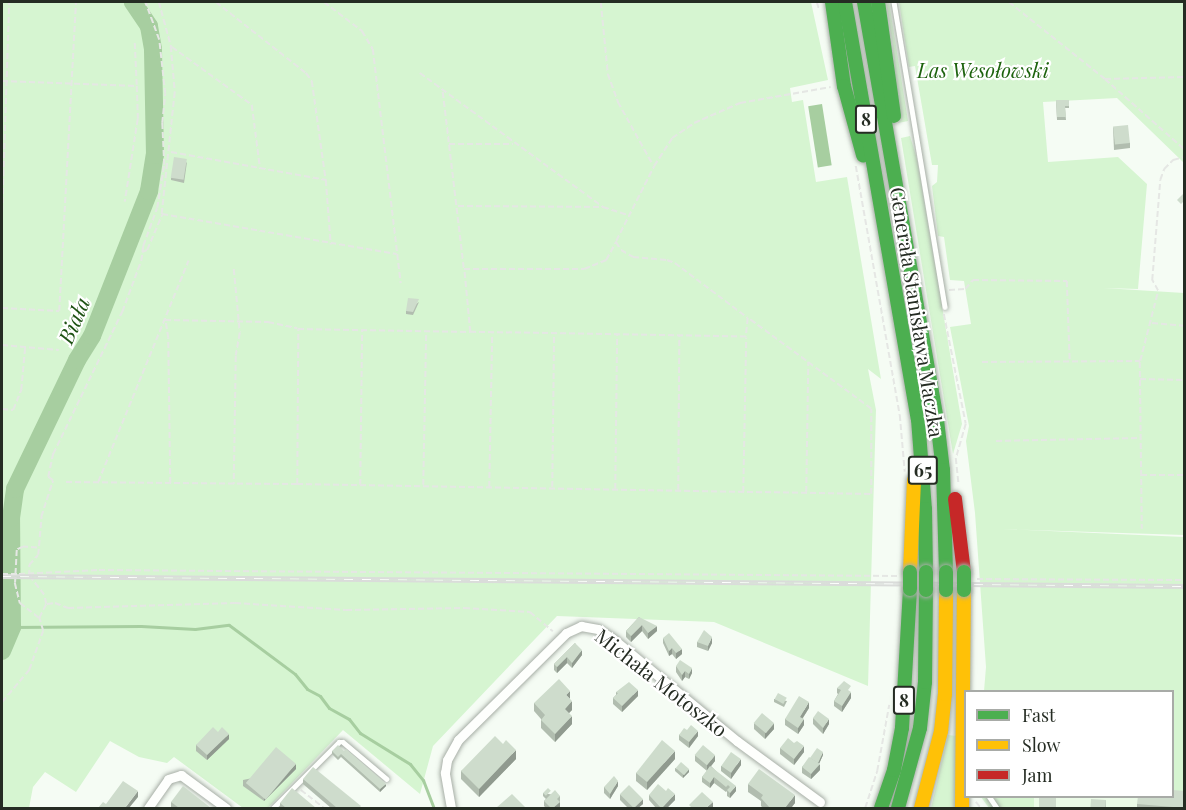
<!DOCTYPE html>
<meta charset="utf-8">
<style>
body{margin:0}
#map{position:relative;width:1186px;height:810px;overflow:hidden;background:#f5fcf4;font-family:"Playfair Display",serif}
div>[style]{position:absolute}
.built>*{inset:0;background:#ebfbe7}
.green>*{inset:0;background:#d6f5d1}
.water>*{inset:0;background:#a7cea0;transform-origin:0 0}
.stream>*{height:3px;margin:-1.5px;padding:0 1.5px;transform-origin:1.5px;border-radius:1.5px;background:#a7cea0}
.river>*{height:18px;margin:-9px;padding:0 9px;transform-origin:9px;border-radius:9px;background:#a7cea0}
.path>*{height:1.5px;margin-top:-0.75px;transform-origin:0;background:repeating-linear-gradient(90deg,#e5e7e4 0 6px,transparent 0 9px)}
.roads{filter:drop-shadow(0 0 2px #a7aea6) drop-shadow(0 0 2px #a7aea6)}
.lane>*{height:4.5px;margin:-2.25px;padding:0 2.25px;transform-origin:2.25px;border-radius:2.25px;background:#fefffd}
.street>*{height:9px;margin:-4.5px;padding:0 4.5px;transform-origin:4.5px;border-radius:4.5px;background:#fefffd}
.fast>*{height:14px;margin:-7px;padding:0 7px;transform-origin:7px;border-radius:7px;background:#4caf50}
.slow>*{height:14px;margin:-7px;padding:0 7px;transform-origin:7px;border-radius:7px;background:#ffc107}
.jam>*{height:14px;margin:-7px;padding:0 7px;transform-origin:7px;border-radius:7px;background:#c62828}
.rail>*{height:5px;margin-top:-2.5px;transform-origin:0;background:repeating-linear-gradient(90deg,#fff 0 9px,#dadcda 0 18px);box-sizing:border-box;border-block:2px solid #dadcda}
.path-bridge>*{height:1.5px;margin-top:-0.75px;transform-origin:0;background:repeating-linear-gradient(90deg,#e5e7e4 0 6px,transparent 0 9px)}
.bridges{filter:drop-shadow(0 0 2px #a7aea6) drop-shadow(0 0 2px #a7aea6)}
.fast-bridge>*{height:14px;margin:-7px;padding:0 7px;transform-origin:7px;border-radius:7px;background:#4caf50}
.wall>*{inset:0;background:#b1bdaf}
.shaded-wall>*{inset:0;background:#909a8f}
.building>*{inset:0;background:#cedccc;transform-origin:0 0}
span{translate:-50% -50%;white-space:nowrap;text-align:center;line-height:1.15;-webkit-text-stroke:4.5px #fff;paint-order:stroke}
.shield-label span{padding:2px 4px;background:#fff;border:2px solid;border-radius:4px;-webkit-text-stroke-width:0}
.shield-label{font-size:18px;color:#252c23;font-weight:700}
.park-label{font-size:20px;color:#1d630e;font-style:italic}
.street-label{font-size:20px;color:#252c23}
.water-label{font-size:21px;color:#1e5214;font-style:italic}
.frame{position:absolute;inset:0;border:3px solid #252c23;pointer-events:none}
.legend{position:absolute;left:964px;top:690px;width:210px;height:108px;box-sizing:border-box;background:#fff;border:2px solid #a8aba7;margin:0;padding:8px 10px;list-style:none;font-size:18px;color:#252c23}
.legend li{display:flex;align-items:center;gap:12px;height:30px}
.legend b{width:30px;border:2px solid #a8aba7}
</style>
<div id="map">
<div class="built">
<div style="clip-path:polygon(1150px 796px,1184px 808px,1034px 808px,1034px 797px)"></div>
</div>
<div class="green">
<div style="clip-path:polygon(2px 2px,811px 2px,828px 80px,790px 88px,792px 102px,803px 100px,816px 182px,847px 177px,881px 379px,868px 369px,876px 410px,868px 686px,714px 622px,557px 616px,433px 746px,420px 794px,343px 730px,268px 808px,243px 808px,174px 757px,167px 763px,139px 757px,110px 741px,76px 792px,45px 772px,33px 787px,29px 808px,2px 808px)"></div>
<div style="clip-path:polygon(886px 2px,889px 2px,908px 121px,898px 123px,893px 46px)"></div>
<div style="clip-path:polygon(899px 2px,1184px 2px,1184px 163px,1117px 98px,1043px 102px,1048px 162px,1118px 157px,1147px 184px,1138px 289px,1104px 288px,1184px 293px,1184px 535px,1002px 529px,1184px 537px,1184px 799px,1172px 796px,1172px 692px,984px 691px,986px 667px,975px 513px,966px 441px,969px 426px,950px 327px,971px 324px,964px 281px,950px 280px,944px 237px,938px 236px,932px 186px,937px 182px,938px 165px,932px 165px,915px 66px,909px 67px)"></div>
<div style="clip-path:polygon(910px 136px,917px 159px,962px 424px,953px 454px,901px 138px)"></div>
<div style="clip-path:polygon(948px 735px,957px 736px,956px 808px,931px 808px)"></div>
<div style="clip-path:polygon(981px 797px,1034px 797px,1034px 808px,989px 808px)"></div>
</div>
<div class="water">
<div style="left:822px;top:104px;width:62px;height:14px;rotate:81deg"></div>
</div>
<div class="stream">
<div style="left:2px;top:536px;width:9px"></div>
<div style="left:12px;top:627px;width:129px;rotate:-0.4deg"></div>
<div style="left:141px;top:626px;width:54px;rotate:3.2deg"></div>
<div style="left:195px;top:629px;width:34px;rotate:-7deg"></div>
<div style="left:229px;top:625px;width:82px;rotate:36.6deg"></div>
<div style="left:295px;top:674px;width:19px;rotate:51deg"></div>
<div style="left:307px;top:689px;width:15px;rotate:28deg"></div>
<div style="left:320px;top:696px;width:15px;rotate:53deg"></div>
<div style="left:329px;top:708px;width:23px;rotate:29deg"></div>
<div style="left:349px;top:719px;width:18px;rotate:52deg"></div>
<div style="left:360px;top:733px;width:59px;rotate:31.8deg"></div>
<div style="left:410px;top:764px;width:21px;rotate:51deg"></div>
<div style="left:423px;top:780px;width:30px;rotate:69deg"></div>
</div>
<div class="river">
<div style="left:2px;top:651px;width:26px;rotate:-67deg"></div>
<div style="left:12px;top:627px;width:109px;rotate:-90.5deg"></div>
<div style="left:11px;top:518px;width:29px;rotate:-82deg"></div>
<div style="left:15px;top:489px;width:143px;rotate:-64.3deg"></div>
<div style="left:77px;top:360px;width:28px;rotate:-58deg"></div>
<div style="left:92px;top:336px;width:156px;rotate:-68.5deg"></div>
<div style="left:149px;top:191px;width:36px;rotate:-81deg"></div>
<div style="left:155px;top:155px;width:106px;rotate:-91.1deg"></div>
<div style="left:153px;top:49px;width:23px;rotate:-100deg"></div>
<div style="left:149px;top:26px;width:29px;rotate:-124deg"></div>
</div>
<div class="path">
<div style="left:159px;top:2px;width:46px;rotate:74.7deg"></div>
<div style="left:171px;top:46px;width:46px;rotate:85deg"></div>
<div style="left:175px;top:92px;width:123px;rotate:96.1deg"></div>
<div style="left:162px;top:214px;width:238px;rotate:9.7deg"></div>
<div style="left:216px;top:2px;width:115px;rotate:38.3deg"></div>
<div style="left:306px;top:73px;width:10px;rotate:53deg"></div>
<div style="left:312px;top:81px;width:100px;rotate:82deg"></div>
<div style="left:326px;top:180px;width:65px;rotate:85.6deg"></div>
<div style="left:324px;top:2px;width:48px;rotate:37.3deg"></div>
<div style="left:362px;top:31px;width:21px;rotate:59deg"></div>
<div style="left:373px;top:49px;width:236px;rotate:83.2deg"></div>
<div style="left:601px;top:2px;width:72px;rotate:84.4deg"></div>
<div style="left:608px;top:74px;width:30px;rotate:70deg"></div>
<div style="left:618px;top:102px;width:72px;rotate:60.9deg"></div>
<div style="left:817px;top:2px;width:7px;rotate:74deg"></div>
<div style="left:1009px;top:2px;width:123px;rotate:38.7deg"></div>
<div style="left:1105px;top:79px;width:106px;rotate:41.5deg"></div>
<div style="left:135px;top:43px;width:42px;rotate:87.3deg"></div>
<div style="left:172px;top:47px;width:99px;rotate:35.9deg"></div>
<div style="left:252px;top:105px;width:63px;rotate:82.6deg"></div>
<div style="left:420px;top:73px;width:227px;rotate:36.2deg"></div>
<div style="left:1105px;top:79px;width:79px;rotate:-1.5deg"></div>
<div style="left:2px;top:81px;width:135px;rotate:2.1deg"></div>
<div style="left:137px;top:86px;width:33px;rotate:88deg"></div>
<div style="left:138px;top:119px;width:84px;rotate:98.9deg"></div>
<div style="left:443px;top:92px;width:178px;rotate:83.2deg"></div>
<div style="left:449px;top:144px;width:64px"></div>
<div style="left:171px;top:152px;width:158px;rotate:10.2deg"></div>
<div style="left:856px;top:166px;width:253px;rotate:80deg"></div>
<div style="left:900px;top:415px;width:57px;rotate:85deg"></div>
<div style="left:458px;top:206px;width:145px;rotate:0.4deg"></div>
<div style="left:603px;top:207px;width:26px;rotate:18deg"></div>
<div style="left:2px;top:212px;width:210px;rotate:-88.1deg"></div>
<div style="left:616px;top:241px;width:84px;rotate:-63.1deg"></div>
<div style="left:654px;top:166px;width:33px;rotate:-57deg"></div>
<div style="left:672px;top:138px;width:27px;rotate:-34deg"></div>
<div style="left:694px;top:123px;width:50px;rotate:-23.5deg"></div>
<div style="left:740px;top:103px;width:92px;rotate:-10deg"></div>
<div style="left:142px;top:252px;width:5px;rotate:-22deg"></div>
<div style="left:147px;top:250px;width:38px;rotate:-67deg"></div>
<div style="left:234px;top:269px;width:64px;rotate:84.6deg"></div>
<div style="left:240px;top:333px;width:23px;rotate:100deg"></div>
<div style="left:236px;top:356px;width:128px;rotate:90.9deg"></div>
<div style="left:949px;top:290px;width:16px;rotate:-4deg"></div>
<div style="left:965px;top:289px;width:12px;rotate:-48deg"></div>
<div style="left:973px;top:280px;width:94px;rotate:0.6deg"></div>
<div style="left:1067px;top:281px;width:80px;rotate:87.9deg"></div>
<div style="left:2px;top:308px;width:57px;rotate:3deg"></div>
<div style="left:59px;top:311px;width:309px;rotate:-86.9deg"></div>
<div style="left:944px;top:314px;width:112px;rotate:78.7deg"></div>
<div style="left:966px;top:424px;width:35px;rotate:106deg"></div>
<div style="left:956px;top:458px;width:27px;rotate:84deg"></div>
<div style="left:1152px;top:323px;width:32px;rotate:5deg"></div>
<div style="left:2px;top:345px;width:57px;rotate:5deg"></div>
<div style="left:982px;top:362px;width:158px;rotate:-0.4deg"></div>
<div style="left:1140px;top:361px;width:72px;rotate:-75.6deg"></div>
<div style="left:1158px;top:291px;width:13px;rotate:-119deg"></div>
<div style="left:1152px;top:280px;width:100px;rotate:-85.4deg"></div>
<div style="left:1160px;top:180px;width:12px;rotate:-70deg"></div>
<div style="left:1164px;top:169px;width:13px;rotate:-45deg"></div>
<div style="left:1173px;top:160px;width:11px;rotate:-15deg"></div>
<div style="left:1140px;top:362px;width:167px;rotate:89.3deg"></div>
<div style="left:1140px;top:379px;width:44px;rotate:1.3deg"></div>
<div style="left:2px;top:409px;width:11px;rotate:5deg"></div>
<div style="left:13px;top:410px;width:22px;rotate:-68deg"></div>
<div style="left:21px;top:390px;width:43px;rotate:-84.7deg"></div>
<div style="left:996px;top:441px;width:144px;rotate:-1.2deg"></div>
<div style="left:1141px;top:475px;width:43px"></div>
<div style="left:66px;top:482px;width:231px;rotate:0.5deg"></div>
<div style="left:297px;top:484px;width:155px;rotate:-89.6deg"></div>
<div style="left:298px;top:329px;width:172px;rotate:1deg"></div>
<div style="left:470px;top:332px;width:63px;rotate:-95.4deg"></div>
<div style="left:464px;top:269px;width:120px"></div>
<div style="left:584px;top:269px;width:24px;rotate:-22deg"></div>
<div style="left:606px;top:260px;width:21px;rotate:-61deg"></div>
<div style="left:616px;top:242px;width:9px;rotate:58deg"></div>
<div style="left:621px;top:250px;width:14px;rotate:30deg"></div>
<div style="left:633px;top:257px;width:34px;rotate:5deg"></div>
<div style="left:667px;top:260px;width:9px;rotate:21deg"></div>
<div style="left:675px;top:263px;width:91px;rotate:37deg"></div>
<div style="left:748px;top:318px;width:19px;rotate:96deg"></div>
<div style="left:746px;top:337px;width:276px;rotate:-179deg"></div>
<div style="left:98px;top:482px;width:239px;rotate:-67.8deg"></div>
<div style="left:170px;top:483px;width:145px;rotate:-90.8deg"></div>
<div style="left:168px;top:338px;width:18px;rotate:-99deg"></div>
<div style="left:165px;top:320px;width:103px;rotate:1.1deg"></div>
<div style="left:268px;top:322px;width:30px;rotate:12deg"></div>
<div style="left:297px;top:484px;width:574px;rotate:1deg"></div>
<div style="left:871px;top:494px;width:85px;rotate:-90deg"></div>
<div style="left:871px;top:409px;width:152px;rotate:-143.6deg"></div>
<div style="left:360px;top:485px;width:154px;rotate:-89.3deg"></div>
<div style="left:423px;top:485px;width:154px;rotate:-88.9deg"></div>
<div style="left:489px;top:487px;width:153px;rotate:-88.9deg"></div>
<div style="left:552px;top:487px;width:154px;rotate:-89.3deg"></div>
<div style="left:615px;top:489px;width:154px;rotate:-89.3deg"></div>
<div style="left:678px;top:490px;width:154px;rotate:-89.6deg"></div>
<div style="left:743px;top:492px;width:154px;rotate:-88.9deg"></div>
<div style="left:806px;top:492px;width:130px;rotate:-89.1deg"></div>
<div style="left:37px;top:548px;width:14px;rotate:-176deg"></div>
<div style="left:23px;top:547px;width:7px;rotate:153deg"></div>
<div style="left:17px;top:550px;width:33px;rotate:93deg"></div>
<div style="left:15px;top:583px;width:21px;rotate:76deg"></div>
<div style="left:20px;top:603px;width:24px;rotate:38deg"></div>
<div style="left:19px;top:574px;width:80px;rotate:-2.9deg"></div>
<div style="left:99px;top:570px;width:798px;rotate:0.43deg"></div>
<div style="left:977px;top:579px;width:207px;rotate:0.3deg"></div>
<div style="left:47px;top:604px;width:8px;rotate:-7deg"></div>
<div style="left:55px;top:603px;width:14px;rotate:21deg"></div>
<div style="left:68px;top:608px;width:167px;rotate:-1.7deg"></div>
<div style="left:235px;top:603px;width:111px;rotate:3.6deg"></div>
<div style="left:346px;top:610px;width:118px;rotate:-1deg"></div>
<div style="left:464px;top:608px;width:66px;rotate:3.5deg"></div>
<div style="left:530px;top:612px;width:30px;rotate:40deg"></div>
<div style="left:2px;top:702px;width:42px;rotate:-49.8deg"></div>
<div style="left:29px;top:670px;width:41px;rotate:-70.3deg"></div>
<div style="left:43px;top:631px;width:14px;rotate:-107deg"></div>
<div style="left:39px;top:618px;width:16px;rotate:-63deg"></div>
<div style="left:46px;top:604px;width:9px;rotate:-103deg"></div>
<div style="left:44px;top:595px;width:24px;rotate:-128deg"></div>
<div style="left:29px;top:576px;width:11px;rotate:-90deg"></div>
<div style="left:29px;top:565px;width:13px;rotate:-48deg"></div>
<div style="left:38px;top:555px;width:38px;rotate:-85deg"></div>
<div style="left:41px;top:517px;width:38px;rotate:-72deg"></div>
<div style="left:53px;top:481px;width:6px;rotate:-141deg"></div>
<div style="left:48px;top:477px;width:24px;rotate:-78deg"></div>
<div style="left:53px;top:454px;width:158px;rotate:-64.1deg"></div>
<div style="left:122px;top:312px;width:54px;rotate:-69.6deg"></div>
<div style="left:141px;top:261px;width:15px;rotate:-82deg"></div>
<div style="left:143px;top:246px;width:40px;rotate:-69.8deg"></div>
<div style="left:157px;top:208px;width:44px;rotate:-80.8deg"></div>
<div style="left:164px;top:165px;width:42px;rotate:-92.7deg"></div>
<div style="left:162px;top:123px;width:29px;rotate:-84deg"></div>
<div style="left:165px;top:94px;width:54px;rotate:-96.3deg"></div>
<div style="left:159px;top:40px;width:40px;rotate:-110.2deg"></div>
<div style="left:301px;top:790px;width:29px;rotate:38deg"></div>
<div style="left:976px;top:802px;width:8px;rotate:50deg"></div>
<div style="left:865px;top:808px;width:39px;rotate:-72deg"></div>
<div style="left:877px;top:771px;width:67px;rotate:-79.7deg"></div>
</div>
<div class="roads">
<div class="lane">
<div style="left:894px;top:2px;width:309px;rotate:80.5deg"></div>
<div style="left:989px;top:796px;width:14px;rotate:56deg"></div>
<div style="left:273px;top:808px;width:93px;rotate:-45deg"></div>
<div style="left:339px;top:742px;width:4px"></div>
<div style="left:343px;top:742px;width:57px;rotate:40.1deg"></div>
</div>
<div class="street">
<div style="left:148px;top:808px;width:35px;rotate:-55deg"></div>
<div style="left:168px;top:779px;width:14px;rotate:-17deg"></div>
<div style="left:181px;top:775px;width:56px;rotate:36.3deg"></div>
<div style="left:451px;top:808px;width:36px;rotate:-100deg"></div>
<div style="left:445px;top:773px;width:13px;rotate:-81deg"></div>
<div style="left:447px;top:760px;width:23px;rotate:-61deg"></div>
<div style="left:458px;top:740px;width:152px;rotate:-44.7deg"></div>
<div style="left:566px;top:633px;width:17px;rotate:-25deg"></div>
<div style="left:581px;top:626px;width:17px;rotate:10deg"></div>
<div style="left:598px;top:629px;width:17px;rotate:33deg"></div>
<div style="left:612px;top:638px;width:162px;rotate:39.5deg"></div>
<div style="left:737px;top:741px;width:103px;rotate:36.3deg"></div>
</div>
<div class="fast">
<div style="left:832px;top:2px;width:85px;rotate:81.9deg"></div>
<div style="left:844px;top:86px;width:72px;rotate:74.6deg"></div>
<div style="left:845px;top:2px;width:423px;rotate:80.1deg"></div>
<div style="left:918px;top:419px;width:90px;rotate:85.6deg"></div>
<div style="left:925px;top:509px;width:63px;rotate:89.1deg"></div>
<div style="left:864px;top:2px;width:424px;rotate:80.1deg"></div>
<div style="left:937px;top:420px;width:50px;rotate:83.2deg"></div>
<div style="left:943px;top:470px;width:102px;rotate:88.3deg"></div>
<div style="left:878px;top:2px;width:115px;rotate:82deg"></div>
<div style="left:881px;top:808px;width:40px;rotate:-71.1deg"></div>
<div style="left:894px;top:770px;width:43px;rotate:-79.2deg"></div>
<div style="left:902px;top:728px;width:139px;rotate:-86.7deg"></div>
<div style="left:898px;top:808px;width:83px;rotate:-74.6deg"></div>
<div style="left:920px;top:728px;width:46px;rotate:-83.8deg"></div>
<div style="left:925px;top:682px;width:92px;rotate:-89.4deg"></div>
</div>
<div class="slow">
<div style="left:910px;top:572px;width:92px;rotate:-87.5deg"></div>
<div style="left:921px;top:808px;width:80px;rotate:-75.4deg"></div>
<div style="left:941px;top:731px;width:37px;rotate:-84deg"></div>
<div style="left:945px;top:694px;width:104px;rotate:-89.4deg"></div>
<div style="left:962px;top:808px;width:218px;rotate:-89.5deg"></div>
</div>
<div class="jam">
<div style="left:955px;top:499px;width:74px;rotate:83deg"></div>
</div>
</div>
<div class="rail">
<div style="left:2px;top:576px;width:1182px;rotate:0.48deg"></div>
</div>
<div class="path-bridge">
<div style="left:2px;top:574px;width:17px"></div>
</div>
<div class="bridges">
<div class="fast-bridge">
<div style="left:910px;top:572px;width:17px;rotate:90deg"></div>
<div style="left:926px;top:572px;width:18px;rotate:90deg"></div>
<div style="left:946px;top:572px;width:18px;rotate:90deg"></div>
<div style="left:964px;top:572px;width:18px;rotate:90deg"></div>
</div>
</div>
<div class="wall">
<div style="clip-path:polygon(1056px 100px,1069px 100px,1069px 108px,1065px 108px,1066px 120px,1057px 120px)"></div>
<div style="clip-path:polygon(1113px 127px,1130px 143px,1130px 148px,1114px 150px)"></div>
<div style="clip-path:polygon(187px 162px,184px 183px,171px 180px,171px 178px)"></div>
<div style="clip-path:polygon(419px 302px,413px 315px,406px 314px,406px 311px)"></div>
<div style="clip-path:polygon(639px 617px,657px 631px,648px 639px,642px 631px,631px 642px,626px 637px,626px 631px)"></div>
<div style="clip-path:polygon(663px 638px,682px 654px,676px 659px,672px 654px,669px 656px,663px 643px)"></div>
<div style="clip-path:polygon(697px 642px,712px 643px,708px 651px,697px 647px)"></div>
<div style="clip-path:polygon(575px 643px,582px 655px,572px 668px,567px 663px,557px 673px,554px 670px,554px 664px)"></div>
<div style="clip-path:polygon(676px 666px,692px 673px,689px 679px,685px 677px,682px 681px,676px 672px)"></div>
<div style="clip-path:polygon(837px 688px,850px 692px,851px 698px,842px 712px,834px 706px,834px 701px,838px 694px,837px 693px)"></div>
<div style="clip-path:polygon(616px 692px,638px 696px,622px 712px,613px 704px,613px 698px,616px 695px)"></div>
<div style="clip-path:polygon(570px 699px,572px 710px,569px 713px,572px 724px,555px 742px,541px 728px,541px 719px,534px 711px,534px 703px)"></div>
<div style="clip-path:polygon(774px 699px,787px 701px,784px 707px,774px 702px)"></div>
<div style="clip-path:polygon(809px 708px,803px 718px,804px 725px,798px 734px,785px 725px,785px 719px)"></div>
<div style="clip-path:polygon(813px 718px,829px 724px,823px 734px,813px 724px)"></div>
<div style="clip-path:polygon(754px 723px,774px 729px,765px 739px,754px 729px)"></div>
<div style="clip-path:polygon(687px 730px,698px 736px,689px 748px,679px 740px,679px 735px)"></div>
<div style="clip-path:polygon(218px 732px,229px 739px,207px 760px,196px 751px,196px 745px)"></div>
<div style="clip-path:polygon(503px 744px,516px 759px,479px 797px,461px 779px,461px 771px)"></div>
<div style="clip-path:polygon(780px 748px,804px 752px,794px 765px,780px 754px)"></div>
<div style="clip-path:polygon(332px 751px,344px 751px,386px 786px,380px 792px,341px 757px,338px 760px,332px 754px)"></div>
<div style="clip-path:polygon(695px 755px,715px 761px,711px 766px,736px 791px,730px 798px,727px 796px,727px 791px,726px 792px,714px 783px,710px 788px,702px 782px,702px 777px,707px 771px,695px 761px)"></div>
<div style="clip-path:polygon(823px 755px,819px 764px,820px 770px,811px 779px,802px 773px,802px 767px,810px 758px)"></div>
<div style="clip-path:polygon(675px 759px,647px 790px,636px 781px,636px 773px)"></div>
<div style="clip-path:polygon(741px 765px,731px 779px,721px 771px,721px 766px)"></div>
<div style="clip-path:polygon(675px 768px,689px 772px,683px 778px,675px 771px)"></div>
<div style="clip-path:polygon(296px 769px,264px 801px,243px 786px,243px 780px)"></div>
<div style="clip-path:polygon(303px 779px,361px 808px,331px 808px,303px 784px)"></div>
<div style="clip-path:polygon(748px 784px,795px 803px,791px 808px,763px 808px,761px 806px,761px 801px,748px 792px)"></div>
<div style="clip-path:polygon(618px 786px,610px 799px,604px 793px,604px 787px)"></div>
<div style="clip-path:polygon(666px 791px,675px 800px,667px 808px,656px 808px,649px 800px,649px 795px)"></div>
<div style="clip-path:polygon(1185px 791px,1185px 808px,1137px 808px,1137px 804px)"></div>
<div style="clip-path:polygon(543px 793px,560px 796px,560px 807px,559px 808px,546px 808px,544px 806px,544px 801px,546px 799px,543px 796px)"></div>
<div style="clip-path:polygon(620px 794px,643px 804px,638px 808px,628px 808px,620px 800px)"></div>
<div style="clip-path:polygon(1106px 800px,1106px 808px,1091px 808px,1091px 807px)"></div>
<div style="clip-path:polygon(171px 802px,211px 808px,171px 808px)"></div>
<div style="clip-path:polygon(280px 803px,316px 808px,280px 808px)"></div>
</div>
<div class="shaded-wall">
<div style="clip-path:polygon(642px 625px,642px 631px,631px 642px,631px 636px)"></div>
<div style="clip-path:polygon(657px 626px,657px 631px,648px 639px,648px 633px)"></div>
<div style="clip-path:polygon(712px 637px,712px 643px,708px 651px,708px 646px)"></div>
<div style="clip-path:polygon(672px 648px,672px 654px,669px 656px,669px 651px)"></div>
<div style="clip-path:polygon(682px 649px,682px 654px,676px 659px,676px 653px)"></div>
<div style="clip-path:polygon(582px 650px,582px 655px,572px 668px,572px 663px)"></div>
<div style="clip-path:polygon(567px 657px,567px 663px,557px 673px,557px 667px)"></div>
<div style="clip-path:polygon(692px 668px,692px 673px,689px 679px,689px 674px)"></div>
<div style="clip-path:polygon(685px 671px,685px 677px,682px 681px,682px 675px)"></div>
<div style="clip-path:polygon(638px 690px,638px 696px,622px 712px,622px 706px)"></div>
<div style="clip-path:polygon(570px 691px,570px 699px,566px 695px)"></div>
<div style="clip-path:polygon(851px 692px,851px 698px,842px 712px,842px 706px)"></div>
<div style="clip-path:polygon(572px 701px,572px 710px,565px 717px,565px 709px)"></div>
<div style="clip-path:polygon(809px 702px,809px 708px,800px 722px,800px 717px)"></div>
<div style="clip-path:polygon(572px 716px,572px 724px,555px 742px,555px 734px)"></div>
<div style="clip-path:polygon(804px 719px,804px 725px,798px 734px,798px 728px)"></div>
<div style="clip-path:polygon(829px 719px,829px 724px,823px 734px,823px 728px)"></div>
<div style="clip-path:polygon(774px 723px,774px 729px,765px 739px,765px 733px)"></div>
<div style="clip-path:polygon(698px 731px,698px 736px,689px 748px,689px 742px)"></div>
<div style="clip-path:polygon(229px 734px,229px 739px,207px 760px,207px 755px)"></div>
<div style="clip-path:polygon(804px 746px,804px 752px,794px 765px,794px 759px)"></div>
<div style="clip-path:polygon(516px 750px,516px 759px,479px 797px,479px 789px)"></div>
<div style="clip-path:polygon(675px 751px,675px 759px,647px 790px,647px 782px)"></div>
<div style="clip-path:polygon(823px 752px,823px 755px,818px 766px,820px 764px,820px 770px,811px 779px,811px 774px,818px 763px)"></div>
<div style="clip-path:polygon(715px 755px,715px 761px,707px 771px,707px 765px)"></div>
<div style="clip-path:polygon(741px 759px,741px 765px,731px 779px,731px 773px)"></div>
<div style="clip-path:polygon(296px 764px,296px 769px,264px 801px,264px 796px)"></div>
<div style="clip-path:polygon(689px 769px,689px 772px,683px 778px,683px 775px)"></div>
<div style="clip-path:polygon(714px 777px,714px 783px,710px 788px,710px 783px)"></div>
<div style="clip-path:polygon(618px 781px,618px 786px,610px 799px,610px 794px)"></div>
<div style="clip-path:polygon(386px 784px,386px 786px,380px 792px,380px 789px)"></div>
<div style="clip-path:polygon(736px 786px,736px 791px,730px 798px,730px 793px)"></div>
<div style="clip-path:polygon(138px 791px,138px 797px,129px 808px,125px 808px)"></div>
<div style="clip-path:polygon(675px 794px,675px 800px,667px 808px,662px 808px)"></div>
<div style="clip-path:polygon(795px 795px,795px 803px,791px 808px,785px 808px)"></div>
<div style="clip-path:polygon(643px 799px,643px 804px,638px 808px,633px 808px)"></div>
<div style="clip-path:polygon(560px 802px,560px 807px,559px 808px,553px 808px)"></div>
<div style="clip-path:polygon(713px 802px,713px 808px,706px 808px)"></div>
</div>
<div class="building">
<div style="clip-path:polygon(1056px 100px,1069px 100px,1069px 106px,1065px 106px,1066px 117px,1057px 117px)"></div>
<div style="left:1128px;top:125px;width:18px;height:15px;rotate:84deg"></div>
<div style="left:174px;top:157px;width:13px;height:21px;rotate:9deg"></div>
<div style="clip-path:polygon(1185px 192px,1185px 200px,1181px 204px,1177px 200px)"></div>
<div style="clip-path:polygon(408px 298px,419px 299px,413px 312px,406px 311px)"></div>
<div style="clip-path:polygon(639px 617px,657px 626px,648px 633px,642px 625px,631px 636px,626px 631px)"></div>
<div style="clip-path:polygon(704px 630px,712px 637px,708px 646px,697px 642px)"></div>
<div style="clip-path:polygon(669px 633px,682px 649px,676px 653px,672px 648px,669px 651px,663px 638px)"></div>
<div style="clip-path:polygon(575px 643px,582px 650px,572px 663px,567px 657px,557px 667px,554px 664px)"></div>
<div style="clip-path:polygon(680px 660px,692px 668px,689px 674px,685px 671px,682px 675px,676px 666px)"></div>
<div style="clip-path:polygon(559px 679px,570px 691px,566px 695px,572px 701px,565px 709px,572px 716px,555px 734px,541px 720px,545px 715px,534px 703px)"></div>
<div style="clip-path:polygon(844px 681px,851px 686px,848px 690px,851px 692px,842px 706px,834px 701px,841px 690px,837px 688px)"></div>
<div style="clip-path:polygon(629px 682px,638px 690px,622px 706px,613px 698px,618px 693px,616px 692px)"></div>
<div style="left:778px;top:693px;width:10px;height:7px;rotate:29deg"></div>
<div style="clip-path:polygon(799px 696px,809px 702px,800px 717px,804px 719px,798px 728px,785px 719px)"></div>
<div style="clip-path:polygon(818px 711px,829px 719px,823px 728px,813px 718px)"></div>
<div style="left:762px;top:713px;width:16px;height:13px;rotate:40deg"></div>
<div style="clip-path:polygon(691px 725px,698px 731px,689px 742px,679px 735px,684px 728px,687px 730px)"></div>
<div style="clip-path:polygon(213px 727px,218px 732px,222px 727px,229px 734px,207px 755px,196px 745px)"></div>
<div style="clip-path:polygon(495px 736px,503px 744px,506px 740px,516px 750px,479px 789px,461px 771px)"></div>
<div style="clip-path:polygon(788px 738px,794px 743px,797px 741px,804px 746px,794px 759px,780px 748px)"></div>
<div style="clip-path:polygon(662px 740px,675px 751px,647px 782px,636px 773px)"></div>
<div style="clip-path:polygon(338px 745px,344px 751px,346px 749px,386px 784px,380px 789px,341px 754px,338px 757px,332px 751px)"></div>
<div style="left:703px;top:745px;width:16px;height:13px;rotate:40deg"></div>
<div style="left:276px;top:747px;width:26px;height:47px;rotate:40deg"></div>
<div style="clip-path:polygon(817px 748px,823px 752px,818px 763px,810px 758px)"></div>
<div style="left:731px;top:752px;width:12px;height:17px;rotate:35deg"></div>
<div style="clip-path:polygon(809px 757px,820px 764px,811px 774px,802px 767px)"></div>
<div style="left:681px;top:762px;width:11px;height:8px;rotate:41deg"></div>
<div style="clip-path:polygon(710px 766px,736px 786px,730px 793px,727px 790px,730px 787px,728px 785px,726px 787px,714px 777px,710px 783px,702px 777px)"></div>
<div style="clip-path:polygon(313px 767px,361px 806px,359px 808px,337px 808px,303px 779px)"></div>
<div style="clip-path:polygon(759px 769px,795px 795px,785px 808px,770px 808px,761px 798px,763px 795px,748px 784px)"></div>
<div style="clip-path:polygon(614px 776px,618px 781px,610px 794px,604px 787px)"></div>
<div style="clip-path:polygon(123px 781px,138px 791px,125px 808px,98px 808px,103px 802px,106px 804px)"></div>
<div style="clip-path:polygon(658px 784px,666px 791px,668px 788px,675px 794px,662px 808px,661px 808px,649px 795px)"></div>
<div style="left:629px;top:785px;width:20px;height:13px;rotate:45deg"></div>
<div style="clip-path:polygon(183px 786px,211px 808px,179px 808px,171px 802px)"></div>
<div style="clip-path:polygon(292px 788px,316px 808px,286px 808px,280px 803px)"></div>
<div style="left:548px;top:788px;width:4px;height:7px;rotate:45deg"></div>
<div style="clip-path:polygon(555px 790px,560px 796px,557px 799px,560px 802px,553px 808px,551px 808px,544px 801px)"></div>
<div style="clip-path:polygon(1173px 790px,1185px 791px,1185px 808px,1137px 804px,1138px 796px,1173px 796px)"></div>
<div style="clip-path:polygon(702px 792px,713px 802px,706px 808px,692px 808px,689px 805px)"></div>
<div style="clip-path:polygon(512px 794px,525px 807px,524px 808px,496px 808px)"></div>
<div style="left:1039px;top:796px;width:17px;height:12px"></div>
<div style="left:1091px;top:799px;width:15px;height:8px;rotate:4deg"></div>
</div>
<div class="shield-label">
<span style="left:866px;top:119px">8</span>
<span style="left:923px;top:470px">65</span>
<span style="left:904px;top:700px">8</span>
</div>
<div class="park-label">
<span style="left:983px;top:69px">Las Wesołowski</span>
</div>
<div class="street-label">
<span style="left:918px;top:312px;rotate:81deg">Generała Stanisława Maczka</span>
<span style="left:662px;top:682px;rotate:38deg">Michała Motoszko</span>
</div>
<div class="water-label">
<span style="left:73px;top:320px;rotate:-67deg">Biała</span>
</div>
<div class="frame"></div>
<ul class="legend">
<li><b style="height:8px;background:#4caf50"></b>Fast</li>
<li><b style="height:8px;background:#ffc107"></b>Slow</li>
<li><b style="height:8px;background:#c62828"></b>Jam</li>
</ul>
</div>
